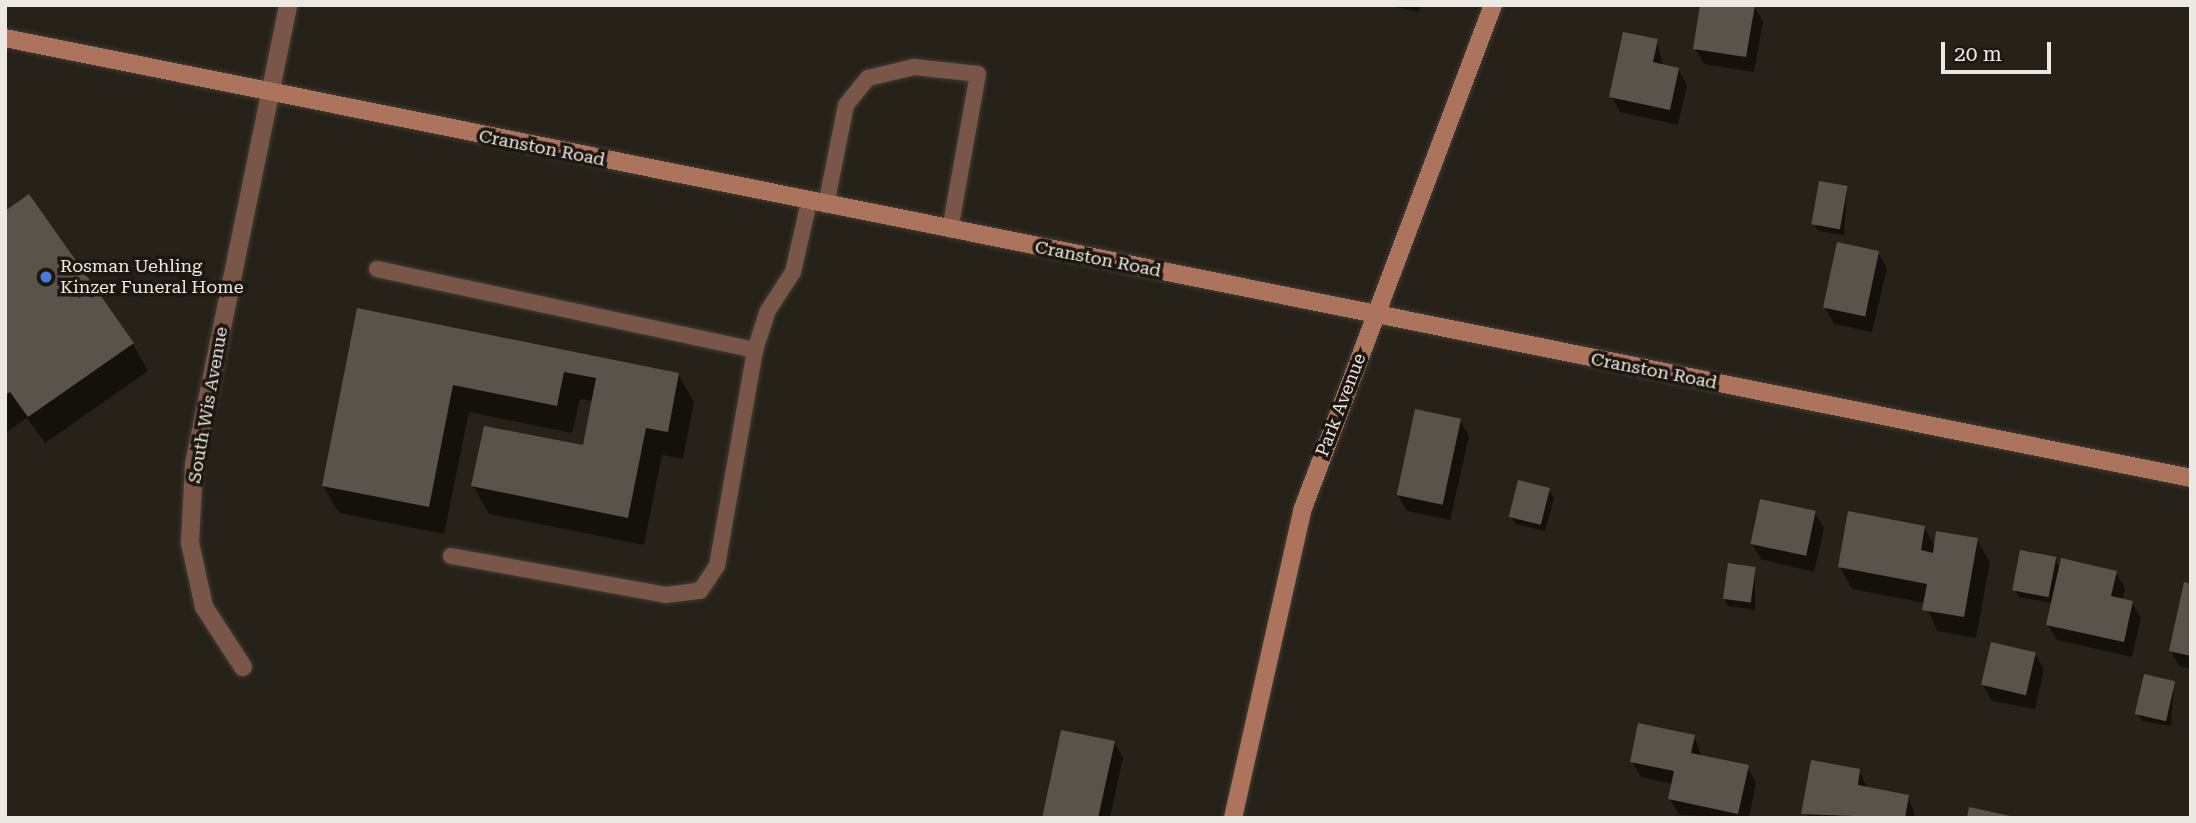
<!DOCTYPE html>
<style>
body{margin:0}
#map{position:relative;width:2196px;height:823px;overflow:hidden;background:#262119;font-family:"Roboto Serif",serif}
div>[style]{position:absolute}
.shadow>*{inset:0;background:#0007}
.building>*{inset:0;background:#5a534b;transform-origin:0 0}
.roads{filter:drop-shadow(0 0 2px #423d35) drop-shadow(0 0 2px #423d35)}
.lane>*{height:16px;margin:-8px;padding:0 8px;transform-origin:8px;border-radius:8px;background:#7a5648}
.street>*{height:18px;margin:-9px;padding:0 9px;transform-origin:9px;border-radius:9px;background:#7a5648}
.secondary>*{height:18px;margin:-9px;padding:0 9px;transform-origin:9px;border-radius:9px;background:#ac735d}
.dots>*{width:19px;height:19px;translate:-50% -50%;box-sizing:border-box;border:4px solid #1d1710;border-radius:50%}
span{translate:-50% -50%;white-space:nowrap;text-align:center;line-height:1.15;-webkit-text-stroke:7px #1d1710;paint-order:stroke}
.street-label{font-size:18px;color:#ece8e3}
.poi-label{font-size:18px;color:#ece8e3}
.left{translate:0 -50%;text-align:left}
.frame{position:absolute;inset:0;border:7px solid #ece8e3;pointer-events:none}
.scale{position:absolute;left:1941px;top:42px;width:110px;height:32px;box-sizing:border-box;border:4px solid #ece8e3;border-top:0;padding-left:9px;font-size:21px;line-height:24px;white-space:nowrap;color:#ece8e3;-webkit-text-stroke:5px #1d1710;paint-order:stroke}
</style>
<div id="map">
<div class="shadow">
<div style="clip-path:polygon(1388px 5px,1421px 5px,1419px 12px)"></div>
<div style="clip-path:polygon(1754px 6px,1763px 22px,1754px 72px,1704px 64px,1695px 48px)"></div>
<div style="clip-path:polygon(1657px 41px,1663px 66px,1678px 69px,1687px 85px,1678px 125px,1620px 112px,1611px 96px)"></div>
<div style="clip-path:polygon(1847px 187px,1844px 235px,1818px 231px,1814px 223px)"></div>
<div style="clip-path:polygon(5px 213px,133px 344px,148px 371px,45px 443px,27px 418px,5px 433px)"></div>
<div style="clip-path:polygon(1878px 253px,1887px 268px,1872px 332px,1834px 324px,1825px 308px)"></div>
<div style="clip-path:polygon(358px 310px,678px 374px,694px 402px,683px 459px,662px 455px,644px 545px,489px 514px,473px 486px,584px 447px,593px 401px,580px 399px,572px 433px,469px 412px,444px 534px,339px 513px,323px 486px)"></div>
<div style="clip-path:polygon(1460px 421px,1469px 436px,1450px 520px,1407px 511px,1398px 495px)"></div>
<div style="clip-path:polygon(1549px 490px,1554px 498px,1545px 531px,1515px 524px,1511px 516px)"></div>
<div style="clip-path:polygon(1815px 513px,1824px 528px,1814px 572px,1761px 559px,1752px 544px)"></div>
<div style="clip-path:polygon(1924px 527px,1935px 547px,1977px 540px,1990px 562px,1976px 638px,1937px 631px,1925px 603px,1852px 589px,1840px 567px)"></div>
<div style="clip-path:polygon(2055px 559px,2061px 570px,2116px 573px,2125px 588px,2122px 600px,2132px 603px,2141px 618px,2132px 657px,2057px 640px,2048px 625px,2053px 603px,2019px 597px,2015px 589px)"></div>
<div style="clip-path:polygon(1755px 569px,1755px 610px,1728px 606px,1724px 598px)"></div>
<div style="clip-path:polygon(2191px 586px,2191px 669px,2179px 666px,2171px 651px)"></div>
<div style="clip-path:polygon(2035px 654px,2044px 669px,2035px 709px,1992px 701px,1983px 685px)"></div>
<div style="clip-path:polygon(2174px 682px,2171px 726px,2142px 721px,2138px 713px)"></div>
<div style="clip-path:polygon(1694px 736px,1702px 757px,1747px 767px,1756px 782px,1749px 818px,1679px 815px,1670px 799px,1673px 784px,1641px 777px,1632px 761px)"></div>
<div style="clip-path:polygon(1114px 742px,1123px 758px,1110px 818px,1044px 818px)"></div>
<div style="clip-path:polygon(1859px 771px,1868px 789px,1908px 796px,1916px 818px,1805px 818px)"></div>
</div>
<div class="building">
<div style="clip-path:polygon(1700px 5px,1755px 5px,1746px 57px,1693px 49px)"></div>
<div style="clip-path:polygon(1623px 32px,1658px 39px,1653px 62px,1679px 68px,1670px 110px,1609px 97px)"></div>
<div style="left:1819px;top:181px;width:29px;height:44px;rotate:10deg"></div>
<div style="clip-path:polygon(29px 194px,134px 343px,28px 417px,10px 392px,5px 395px,5px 211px)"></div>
<div style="left:1837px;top:242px;width:43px;height:67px;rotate:12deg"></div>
<div style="clip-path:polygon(357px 308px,679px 373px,668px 432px,646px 428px,628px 518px,471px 486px,484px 426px,583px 445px,596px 378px,564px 372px,557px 406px,453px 385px,429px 507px,322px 486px)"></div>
<div style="left:1415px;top:409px;width:47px;height:88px;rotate:12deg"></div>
<div style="left:1518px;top:480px;width:33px;height:38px;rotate:14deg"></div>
<div style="left:1760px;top:499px;width:57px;height:46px;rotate:12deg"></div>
<div style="clip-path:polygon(1848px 511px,1925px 526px,1921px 550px,1933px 553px,1936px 531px,1978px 538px,1964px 617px,1922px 610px,1927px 584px,1838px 567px)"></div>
<div style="left:2020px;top:550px;width:37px;height:41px;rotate:11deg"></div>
<div style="clip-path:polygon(2061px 558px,2117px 571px,2111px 596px,2133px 601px,2124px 642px,2046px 625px)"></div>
<div style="left:1728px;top:563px;width:28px;height:36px;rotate:8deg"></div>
<div style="clip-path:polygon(2184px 582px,2191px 584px,2191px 656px,2169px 651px)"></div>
<div style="left:1991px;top:642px;width:46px;height:44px;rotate:13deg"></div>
<div style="left:2144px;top:674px;width:32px;height:41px;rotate:13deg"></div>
<div style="clip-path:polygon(1638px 723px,1695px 735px,1691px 753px,1749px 765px,1738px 814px,1668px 799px,1674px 771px,1630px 762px)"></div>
<div style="clip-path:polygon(1061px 730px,1115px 741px,1098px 818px,1042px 818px)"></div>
<div style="clip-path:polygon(1811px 760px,1860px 769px,1858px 785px,1909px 795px,1905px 818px,1801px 814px)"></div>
<div style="clip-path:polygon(1969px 807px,2015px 817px,2015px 818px,1967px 818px)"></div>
</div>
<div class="roads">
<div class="lane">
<div style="left:826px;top:205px;width:102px;rotate:-78.7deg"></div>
<div style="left:846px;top:105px;width:35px;rotate:-51deg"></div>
<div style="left:868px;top:78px;width:47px;rotate:-13.4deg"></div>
<div style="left:914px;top:67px;width:64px;rotate:6.2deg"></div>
<div style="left:978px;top:74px;width:158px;rotate:100.2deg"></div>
<div style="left:377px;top:269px;width:387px;rotate:12.1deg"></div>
<div style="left:451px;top:556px;width:218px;rotate:10.3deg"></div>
<div style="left:665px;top:595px;width:35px;rotate:-7deg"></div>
<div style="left:700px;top:591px;width:30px;rotate:-56deg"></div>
<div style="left:717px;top:566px;width:219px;rotate:-80deg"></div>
<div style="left:755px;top:350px;width:40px;rotate:-72deg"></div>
<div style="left:767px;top:312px;width:48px;rotate:-57deg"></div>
<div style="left:793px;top:272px;width:72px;rotate:-77.1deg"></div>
</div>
<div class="street">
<div style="left:243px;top:667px;width:72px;rotate:-123deg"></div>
<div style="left:204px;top:607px;width:66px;rotate:-102.3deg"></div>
<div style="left:190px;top:543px;width:79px;rotate:-87.1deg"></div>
<div style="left:194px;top:464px;width:469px;rotate:-78.4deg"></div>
</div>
<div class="secondary">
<div style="left:5px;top:38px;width:2230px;rotate:11.38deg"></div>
<div style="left:1233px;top:818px;width:315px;rotate:-77.3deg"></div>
<div style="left:1302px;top:511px;width:541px;rotate:-69.32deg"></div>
</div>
</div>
<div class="dots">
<div style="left:46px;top:277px;background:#3f7fe0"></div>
</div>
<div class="street-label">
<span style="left:542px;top:148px;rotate:11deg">Cranston Road</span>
<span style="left:1098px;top:259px;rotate:11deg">Cranston Road</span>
<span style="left:1654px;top:371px;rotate:11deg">Cranston Road</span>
<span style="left:208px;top:405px;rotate:-80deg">South Wis Avenue</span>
<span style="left:1341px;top:405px;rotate:-69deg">Park Avenue</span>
</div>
<div class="poi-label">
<span class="left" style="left:60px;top:277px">Rosman Uehling<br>Kinzer Funeral Home</span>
</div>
<div class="frame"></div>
<div class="scale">20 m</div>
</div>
